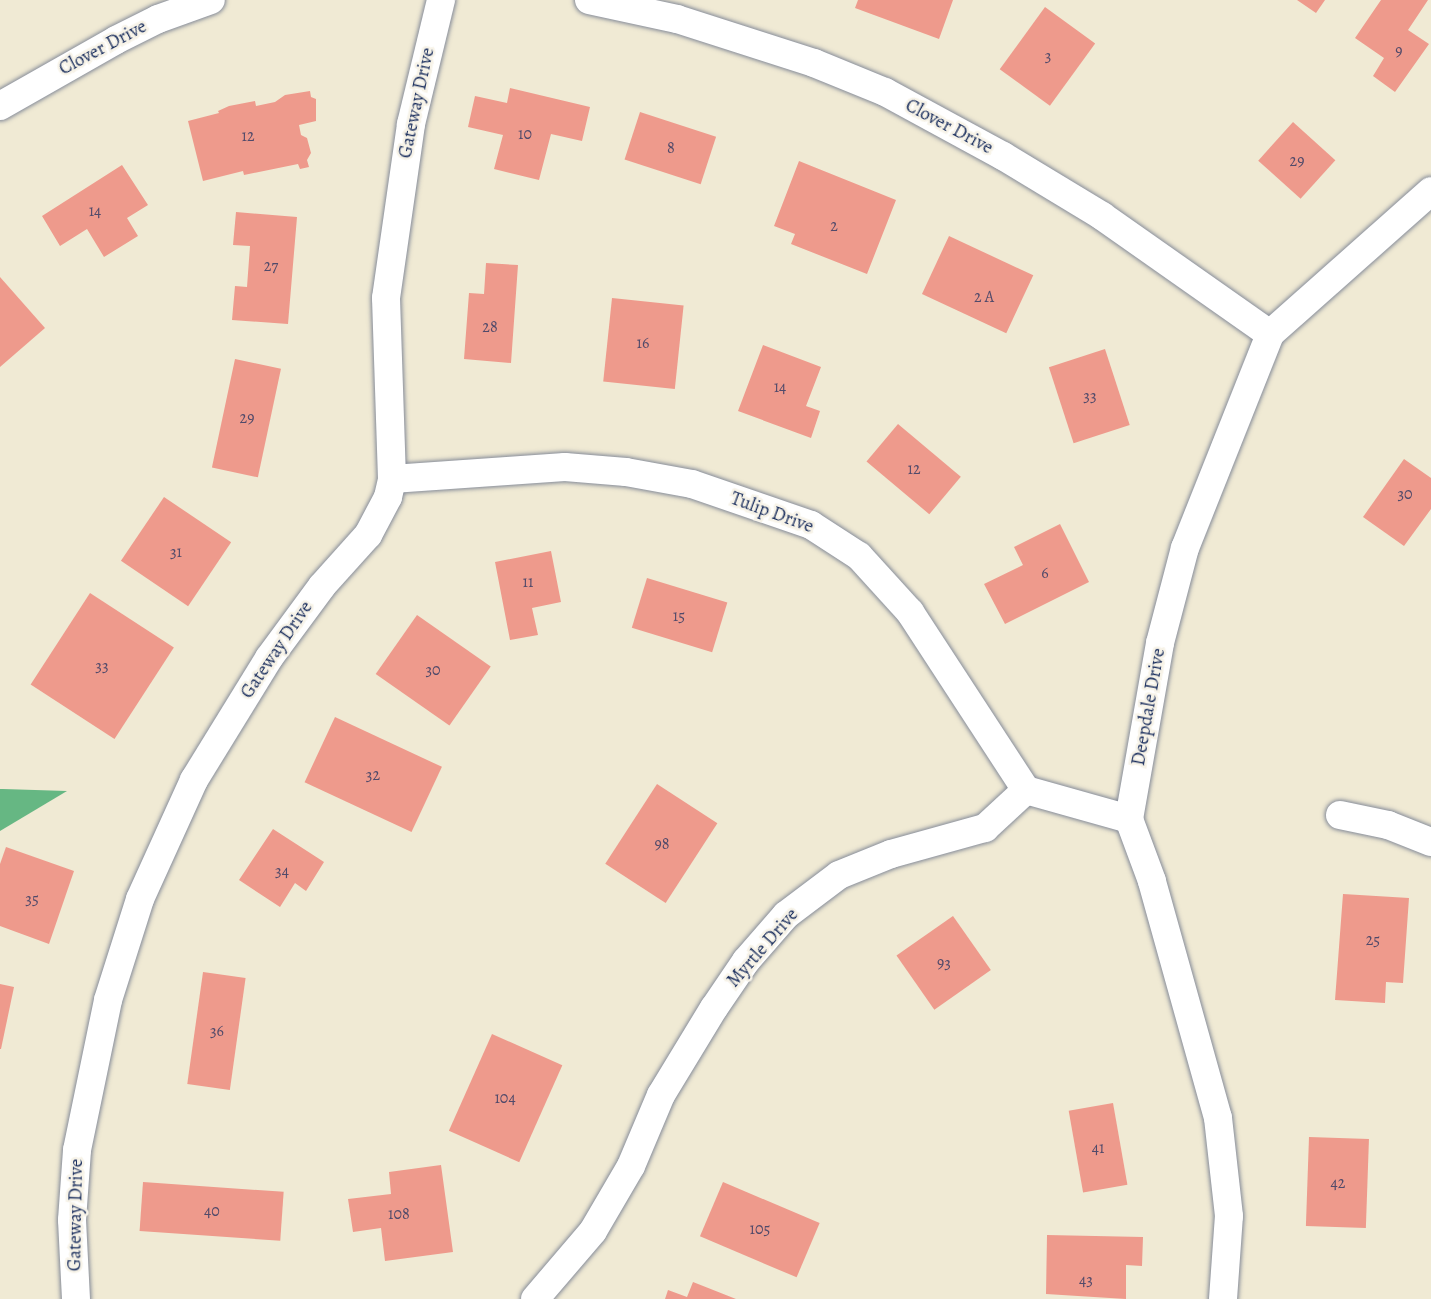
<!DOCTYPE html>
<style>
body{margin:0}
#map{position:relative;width:1431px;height:1299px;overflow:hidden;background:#f0ead4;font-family:Alegreya,serif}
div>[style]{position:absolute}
.forest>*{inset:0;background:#66b783}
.building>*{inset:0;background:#ee9a8c;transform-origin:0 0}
.roads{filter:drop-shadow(0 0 2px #868c99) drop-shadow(0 0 2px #868c99)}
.minor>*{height:28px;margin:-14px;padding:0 14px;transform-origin:14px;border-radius:14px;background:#fff}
span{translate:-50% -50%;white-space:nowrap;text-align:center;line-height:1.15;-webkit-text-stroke:5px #f7f3e8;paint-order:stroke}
.number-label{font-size:16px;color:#504a6a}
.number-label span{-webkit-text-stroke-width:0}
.street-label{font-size:19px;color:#1b2f5e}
</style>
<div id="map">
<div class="forest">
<div style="clip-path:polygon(0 789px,3px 789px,67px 791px,0 831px)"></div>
</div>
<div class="building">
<div style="clip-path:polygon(858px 0,953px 0,939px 39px,855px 8px)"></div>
<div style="clip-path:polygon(1297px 0,1325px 0,1316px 13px)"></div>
<div style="clip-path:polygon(1381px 0,1428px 0,1408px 30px,1429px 44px,1395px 92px,1373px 76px,1384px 58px,1355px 38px)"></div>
<div style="left:1045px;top:7px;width:62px;height:77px;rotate:36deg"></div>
<div style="clip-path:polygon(510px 88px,590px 107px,582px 141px,551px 134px,539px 180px,494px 169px,503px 135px,468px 127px,475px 96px,507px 103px)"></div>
<div style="clip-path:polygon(310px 91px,311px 97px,316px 99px,316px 121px,299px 125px,301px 135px,307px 138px,311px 153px,307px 160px,309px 167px,300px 169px,298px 164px,244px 175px,243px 171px,203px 181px,188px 121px,219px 113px,218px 111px,229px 106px,255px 101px,256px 106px,275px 102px,285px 95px)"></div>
<div style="left:640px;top:112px;width:80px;height:50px;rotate:18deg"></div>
<div style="left:1293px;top:122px;width:57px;height:52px;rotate:42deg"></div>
<div style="clip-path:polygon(799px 161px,896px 200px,867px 274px,791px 244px,795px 234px,774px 226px)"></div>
<div style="clip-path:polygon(122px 165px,148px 205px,127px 218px,138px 236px,104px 257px,87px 229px,60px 246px,42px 216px)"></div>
<div style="clip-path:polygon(236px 212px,297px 217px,288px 324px,232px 320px,235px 286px,247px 287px,250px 246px,233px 245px)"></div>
<div style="left:949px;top:236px;width:93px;height:64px;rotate:25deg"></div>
<div style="clip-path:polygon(486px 263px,518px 265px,511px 363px,464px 359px,469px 293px,484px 294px)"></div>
<div style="clip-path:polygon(0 277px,45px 328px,0 367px)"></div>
<div style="left:612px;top:298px;width:72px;height:84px;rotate:6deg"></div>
<div style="clip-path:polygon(763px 345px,821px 367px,806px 406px,820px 411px,811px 438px,738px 411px)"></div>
<div style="left:1105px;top:349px;width:80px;height:59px;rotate:72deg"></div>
<div style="left:235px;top:359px;width:47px;height:111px;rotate:12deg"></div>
<div style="left:898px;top:424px;width:82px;height:49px;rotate:40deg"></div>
<div style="clip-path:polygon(1404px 459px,1431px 478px,1431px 509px,1404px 546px,1363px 517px)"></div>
<div style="left:164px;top:497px;width:81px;height:77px;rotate:34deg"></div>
<div style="clip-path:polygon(1060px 524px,1089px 582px,1005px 624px,984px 584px,1023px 565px,1014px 547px)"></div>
<div style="clip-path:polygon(551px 551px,561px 602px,532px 608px,538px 635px,510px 640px,495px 562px)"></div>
<div style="left:647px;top:578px;width:84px;height:52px;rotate:17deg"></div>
<div style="left:90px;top:593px;width:100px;height:109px;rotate:33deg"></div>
<div style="left:417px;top:615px;width:90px;height:72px;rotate:35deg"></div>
<div style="left:335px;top:717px;width:118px;height:72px;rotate:25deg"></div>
<div style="left:657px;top:784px;width:72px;height:95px;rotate:33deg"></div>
<div style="clip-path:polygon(273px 829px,324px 862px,306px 891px,295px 883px,280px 907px,239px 880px)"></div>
<div style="clip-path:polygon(6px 847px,74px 871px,49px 944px,0 926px,0 864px)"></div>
<div style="clip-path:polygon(1343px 894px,1409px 898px,1403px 983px,1386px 982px,1385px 1003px,1335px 1000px)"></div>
<div style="left:953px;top:916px;width:66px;height:69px;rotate:55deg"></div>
<div style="left:203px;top:972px;width:43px;height:113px;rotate:8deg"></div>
<div style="clip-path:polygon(0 984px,14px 987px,1px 1049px,0 1049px)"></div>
<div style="left:492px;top:1034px;width:77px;height:106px;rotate:24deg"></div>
<div style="left:1113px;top:1103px;width:83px;height:45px;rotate:80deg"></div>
<div style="left:1309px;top:1137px;width:60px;height:89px;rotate:2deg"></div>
<div style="clip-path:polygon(441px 1165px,453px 1252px,385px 1261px,381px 1228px,353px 1232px,348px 1199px,391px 1194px,389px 1172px)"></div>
<div style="left:143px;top:1182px;width:141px;height:49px;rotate:4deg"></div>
<div style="left:723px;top:1182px;width:105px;height:59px;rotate:23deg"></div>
<div style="clip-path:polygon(1047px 1235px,1143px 1237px,1142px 1266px,1126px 1265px,1126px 1299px,1046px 1294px)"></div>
<div style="clip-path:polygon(693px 1282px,736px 1299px,665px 1299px,668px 1290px,687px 1297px)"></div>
</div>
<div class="roads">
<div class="minor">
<div style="left:589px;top:0;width:90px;rotate:12.2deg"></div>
<div style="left:677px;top:19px;width:144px;rotate:17.8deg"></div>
<div style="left:814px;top:63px;width:77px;rotate:22.2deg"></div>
<div style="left:885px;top:92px;width:134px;rotate:28.5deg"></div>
<div style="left:1003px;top:156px;width:116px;rotate:31.2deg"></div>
<div style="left:1102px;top:216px;width:205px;rotate:35.1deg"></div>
<div style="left:0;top:106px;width:133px;rotate:-29.6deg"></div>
<div style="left:116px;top:40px;width:47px;rotate:-26.6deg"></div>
<div style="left:158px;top:19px;width:56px;rotate:-19.7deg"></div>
<div style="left:392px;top:479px;width:173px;rotate:-4deg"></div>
<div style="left:565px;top:467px;width:61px;rotate:4.7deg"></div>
<div style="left:626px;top:472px;width:67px;rotate:10.3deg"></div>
<div style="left:692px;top:484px;width:126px;rotate:19deg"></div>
<div style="left:811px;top:525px;width:57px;rotate:32.9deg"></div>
<div style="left:859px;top:556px;width:76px;rotate:47.7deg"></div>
<div style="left:910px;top:612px;width:212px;rotate:56.9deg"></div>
<div style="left:1026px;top:790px;width:107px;rotate:15.7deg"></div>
<div style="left:1340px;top:815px;width:49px;rotate:11.8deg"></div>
<div style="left:1388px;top:825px;width:46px;rotate:21.6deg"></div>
<div style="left:76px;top:1299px;width:79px;rotate:-92.9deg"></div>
<div style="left:72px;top:1220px;width:70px;rotate:-85.9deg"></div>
<div style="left:77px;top:1150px;width:153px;rotate:-78.3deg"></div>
<div style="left:108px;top:1000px;width:106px;rotate:-72.4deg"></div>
<div style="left:140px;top:899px;width:131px;rotate:-65.6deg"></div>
<div style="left:194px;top:780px;width:143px;rotate:-58.4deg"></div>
<div style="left:269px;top:658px;width:89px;rotate:-53.6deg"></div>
<div style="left:322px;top:586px;width:69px;rotate:-48deg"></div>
<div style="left:368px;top:535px;width:43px;rotate:-62.2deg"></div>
<div style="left:388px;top:497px;width:18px;rotate:-77deg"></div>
<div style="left:392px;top:479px;width:181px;rotate:-91.9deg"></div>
<div style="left:386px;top:298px;width:176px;rotate:-81.8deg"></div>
<div style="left:411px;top:124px;width:128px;rotate:-76.4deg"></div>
<div style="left:535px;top:1299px;width:89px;rotate:-49.5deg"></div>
<div style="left:593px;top:1231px;width:75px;rotate:-59.7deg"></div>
<div style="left:631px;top:1166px;width:77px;rotate:-67.1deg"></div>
<div style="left:661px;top:1095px;width:102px;rotate:-58.7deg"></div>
<div style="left:714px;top:1008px;width:57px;rotate:-55.8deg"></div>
<div style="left:746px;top:961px;width:61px;rotate:-49deg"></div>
<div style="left:786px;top:915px;width:66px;rotate:-37deg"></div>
<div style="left:839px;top:875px;width:56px;rotate:-22deg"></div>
<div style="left:891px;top:854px;width:98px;rotate:-15.5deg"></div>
<div style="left:985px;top:828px;width:56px;rotate:-42.8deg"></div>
<div style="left:1223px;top:1299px;width:83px;rotate:-85.9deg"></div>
<div style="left:1229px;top:1216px;width:99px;rotate:-96.4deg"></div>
<div style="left:1218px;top:1118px;width:246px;rotate:-105.6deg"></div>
<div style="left:1152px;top:881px;width:66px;rotate:-110.4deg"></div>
<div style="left:1129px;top:819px;width:179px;rotate:-80deg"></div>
<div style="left:1160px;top:643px;width:98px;rotate:-75.3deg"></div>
<div style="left:1185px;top:548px;width:230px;rotate:-68.3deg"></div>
<div style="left:1270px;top:334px;width:215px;rotate:-41.6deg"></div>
</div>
</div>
<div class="number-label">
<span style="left:1399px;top:51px">9</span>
<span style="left:1048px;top:56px">3</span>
<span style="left:525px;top:134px">10</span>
<span style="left:248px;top:136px">12</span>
<span style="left:671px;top:148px">8</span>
<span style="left:1297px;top:161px">29</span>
<span style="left:95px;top:211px">14</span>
<span style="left:834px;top:226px">2</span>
<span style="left:271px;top:266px">27</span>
<span style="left:984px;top:297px">2 A</span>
<span style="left:490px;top:327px">28</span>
<span style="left:643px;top:343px">16</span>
<span style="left:780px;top:387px">14</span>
<span style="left:1090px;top:396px">33</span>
<span style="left:247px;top:418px">29</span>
<span style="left:914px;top:469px">12</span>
<span style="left:1405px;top:494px">30</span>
<span style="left:176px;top:552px">31</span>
<span style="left:1045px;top:573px">6</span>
<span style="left:528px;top:582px">11</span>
<span style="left:679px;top:616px">15</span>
<span style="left:102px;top:666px">33</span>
<span style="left:433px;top:670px">30</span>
<span style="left:373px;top:775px">32</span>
<span style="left:662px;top:844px">98</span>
<span style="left:282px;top:871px">34</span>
<span style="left:32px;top:899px">35</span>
<span style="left:1373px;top:940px">25</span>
<span style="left:944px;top:963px">93</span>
<span style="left:217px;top:1031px">36</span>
<span style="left:505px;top:1098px">104</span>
<span style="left:1098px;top:1148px">41</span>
<span style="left:1338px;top:1183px">42</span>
<span style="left:212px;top:1211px">40</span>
<span style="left:399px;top:1214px">108</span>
<span style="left:760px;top:1229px">105</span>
<span style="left:1086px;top:1280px">43</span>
</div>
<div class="street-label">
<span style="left:103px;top:48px;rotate:-28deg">Clover Drive</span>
<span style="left:417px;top:103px;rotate:-78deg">Gateway Drive</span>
<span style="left:949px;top:127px;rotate:28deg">Clover Drive</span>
<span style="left:772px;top:513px;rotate:20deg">Tulip Drive</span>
<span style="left:277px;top:650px;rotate:-56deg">Gateway Drive</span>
<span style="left:1149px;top:707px;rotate:-80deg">Deepdale Drive</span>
<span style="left:763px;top:948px;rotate:-49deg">Myrtle Drive</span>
<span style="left:76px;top:1215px;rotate:-89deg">Gateway Drive</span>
</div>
</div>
